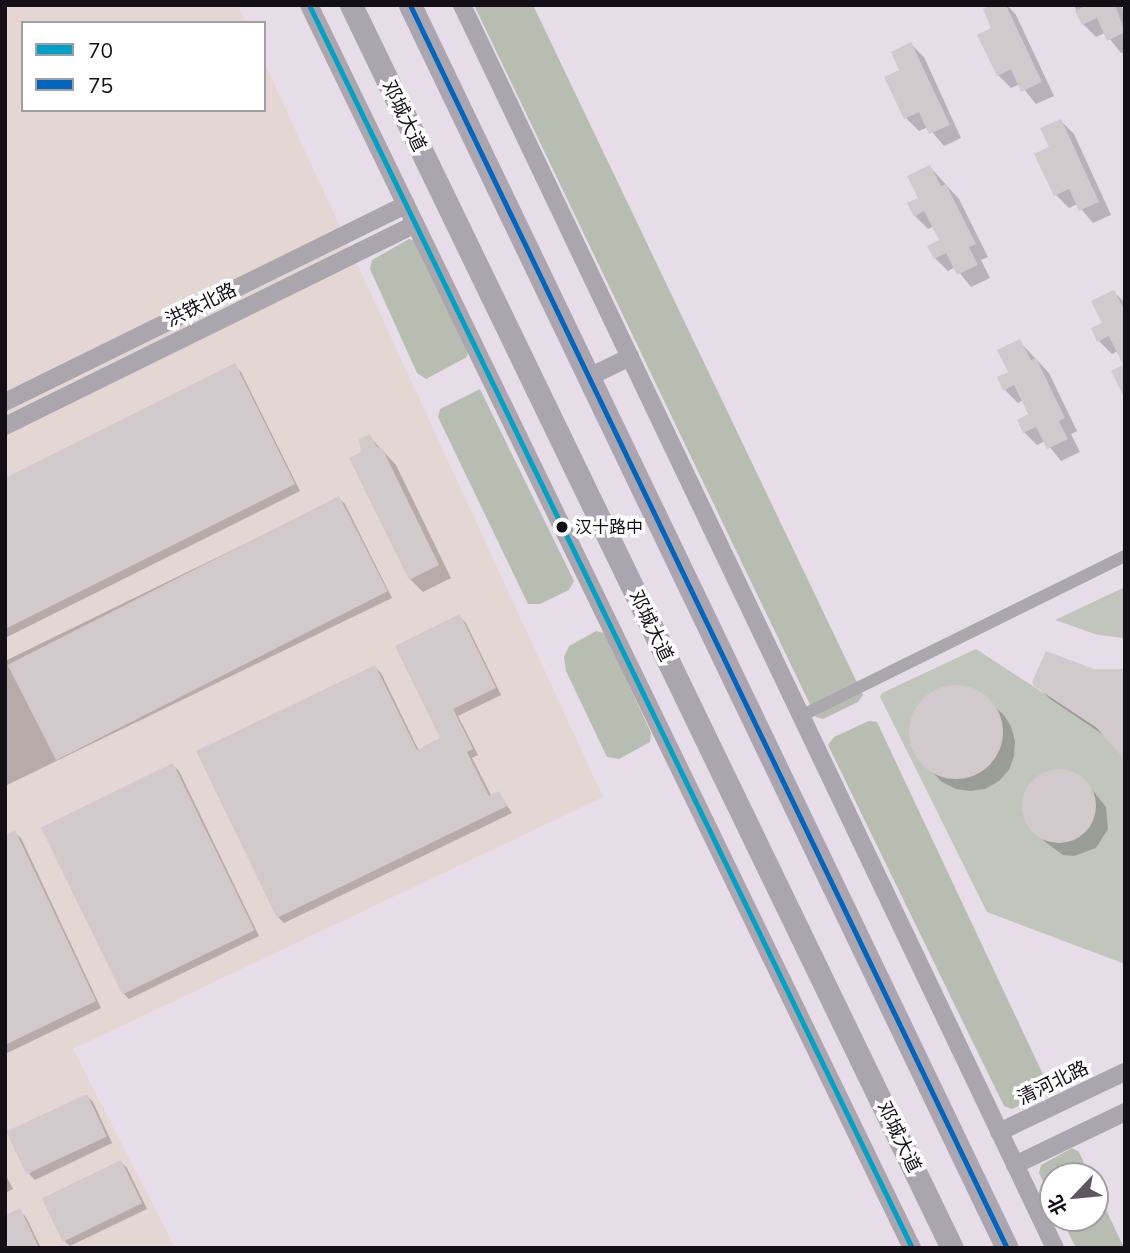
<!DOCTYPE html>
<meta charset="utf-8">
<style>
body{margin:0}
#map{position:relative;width:1130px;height:1253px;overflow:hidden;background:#e6dde9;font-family:Mulish,"Noto Sans SC",sans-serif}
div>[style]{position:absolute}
.industrial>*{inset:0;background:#e4d6d2}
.green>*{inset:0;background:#c1c5bc}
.forest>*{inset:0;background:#b7beb1}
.shadow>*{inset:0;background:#0003}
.building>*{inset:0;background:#d1c9cb;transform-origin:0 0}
.round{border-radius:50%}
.street>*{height:12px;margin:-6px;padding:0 6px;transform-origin:6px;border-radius:6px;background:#aba7ad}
.secondary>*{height:18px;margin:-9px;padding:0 9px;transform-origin:9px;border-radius:9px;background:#aba6ae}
.highway>*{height:23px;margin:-11.5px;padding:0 11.5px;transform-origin:11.5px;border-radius:11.5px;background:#aaa5ae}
.bus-1>*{height:5px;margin:-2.5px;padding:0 2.5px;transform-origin:2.5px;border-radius:2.5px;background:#01a1c5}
.bus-2>*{height:5px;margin:-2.5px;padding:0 2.5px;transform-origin:2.5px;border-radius:2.5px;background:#0065bd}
.dots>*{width:19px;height:19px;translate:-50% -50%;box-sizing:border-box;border:4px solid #fff;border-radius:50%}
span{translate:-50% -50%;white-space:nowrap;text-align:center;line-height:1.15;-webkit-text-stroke:7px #fff;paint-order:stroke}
.bus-label{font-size:17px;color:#140f17}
.left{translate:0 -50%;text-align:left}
.street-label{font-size:19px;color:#140f17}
.frame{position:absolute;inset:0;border:7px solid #140f17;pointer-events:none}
.legend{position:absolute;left:21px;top:21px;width:245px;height:91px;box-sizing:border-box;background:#fff;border:2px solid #a19fa2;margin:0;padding:9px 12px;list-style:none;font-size:21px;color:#140f17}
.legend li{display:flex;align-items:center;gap:14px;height:35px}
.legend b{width:35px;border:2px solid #a19fa2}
.north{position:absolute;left:1039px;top:1162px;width:70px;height:70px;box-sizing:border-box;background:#fff;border:2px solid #a19fa2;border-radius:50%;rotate:244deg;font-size:19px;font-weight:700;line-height:28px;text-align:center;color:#140f17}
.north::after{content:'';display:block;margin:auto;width:24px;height:32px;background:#5e5760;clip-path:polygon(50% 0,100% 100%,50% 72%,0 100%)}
</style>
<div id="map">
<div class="industrial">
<div style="clip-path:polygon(5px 5px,238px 5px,246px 23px,23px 23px,23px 110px,264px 110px,264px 62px,603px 797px,73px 1049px,175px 1248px,5px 1248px)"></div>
</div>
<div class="green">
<div style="clip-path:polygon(1125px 587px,1125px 638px,1098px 635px,1055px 620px)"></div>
<div style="clip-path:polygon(976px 649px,1097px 728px,1125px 759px,1125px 964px,987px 912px,880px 697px,882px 693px)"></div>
</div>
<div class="forest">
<div style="clip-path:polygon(474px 5px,533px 5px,863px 695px,858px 702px,823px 719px,816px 717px)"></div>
<div style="clip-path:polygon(409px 239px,416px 241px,468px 351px,467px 357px,426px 379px,417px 373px,370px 269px,372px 260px)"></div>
<div style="clip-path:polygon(480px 389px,574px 581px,569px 590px,540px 604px,528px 604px,438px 417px,440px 409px)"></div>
<div style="clip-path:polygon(596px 631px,605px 633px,651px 733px,650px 742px,619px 759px,607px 757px,566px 671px,564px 657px,569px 646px)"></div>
<div style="clip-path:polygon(869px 721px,877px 722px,1048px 1085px,1045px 1094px,1012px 1109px,1004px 1106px,828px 745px,834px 737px)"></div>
<div style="clip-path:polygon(1072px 1148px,1079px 1152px,1090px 1176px,1053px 1176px,1053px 1202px,1039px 1173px,1041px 1165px)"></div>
<div style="clip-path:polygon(1095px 1186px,1124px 1248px,1076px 1248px,1061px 1218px,1095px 1218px)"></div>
</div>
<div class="shadow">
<div style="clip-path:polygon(995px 5px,1007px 5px,1016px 15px,1054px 96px,1036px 104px,1020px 84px,1011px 88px,998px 75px)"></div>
<div style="clip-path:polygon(1074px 5px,1121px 5px,1125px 14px,1125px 51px,1121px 53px,1105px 33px,1096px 37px,1083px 24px)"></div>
<div style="clip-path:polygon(911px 44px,924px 57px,961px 138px,944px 146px,928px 127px,919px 131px,906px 118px,902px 71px)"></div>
<div style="clip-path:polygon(1061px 121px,1074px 134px,1111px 215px,1093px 223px,1077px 204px,1069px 208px,1056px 195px,1051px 148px)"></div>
<div style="clip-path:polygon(930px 167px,959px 199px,988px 257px,981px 260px,990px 278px,971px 287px,955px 267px,948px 271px,935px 258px,941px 241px,934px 226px,928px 229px,915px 216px)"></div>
<div style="clip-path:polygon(1114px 292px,1125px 303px,1125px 365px,1118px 351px,1112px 354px,1099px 341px)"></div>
<div style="clip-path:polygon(1019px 341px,1049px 373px,1077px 431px,1071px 434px,1080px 452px,1061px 461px,1045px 441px,1037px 445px,1024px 432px,1031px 415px,1023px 400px,1018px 403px,1005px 390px)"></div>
<div style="clip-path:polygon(235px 366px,241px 372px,300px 491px,5px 638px,5px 480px)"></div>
<div style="clip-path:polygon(369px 436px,396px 465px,451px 578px,423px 592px,410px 579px,363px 453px)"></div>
<div style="clip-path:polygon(339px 498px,345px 504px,392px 598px,5px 786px,5px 661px)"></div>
<div style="clip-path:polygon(459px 616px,466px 623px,501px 695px,458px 716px,478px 755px,472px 758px,492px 797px,499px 793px,512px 813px,284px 923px,278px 917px,375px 667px,381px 673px,419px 751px,442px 739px)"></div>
<div style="clip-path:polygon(1094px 671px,1108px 738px,1050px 699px,1036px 685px)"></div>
<div style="clip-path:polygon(947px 686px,976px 691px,1003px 714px,1011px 726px,1015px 741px,1014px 756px,1009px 770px,999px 781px,985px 789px,970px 791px,956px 789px,942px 782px,918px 757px,912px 743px,914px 713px,922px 701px)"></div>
<div style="clip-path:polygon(173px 765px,179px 771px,259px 936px,129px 999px,123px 993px)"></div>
<div style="clip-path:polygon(1065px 771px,1086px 782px,1106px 807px,1108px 829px,1096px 848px,1074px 856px,1063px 855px,1044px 841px,1025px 817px,1026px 793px,1041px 775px)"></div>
<div style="clip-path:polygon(14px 832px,21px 838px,101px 1008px,5px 1054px,5px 837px)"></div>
<div style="clip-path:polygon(87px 1096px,93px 1102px,112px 1143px,35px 1180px,29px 1174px)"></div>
<div style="clip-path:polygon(121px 1162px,127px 1168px,147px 1209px,70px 1246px,63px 1240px)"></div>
<div style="clip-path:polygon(5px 1174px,13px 1189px,5px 1193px)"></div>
<div style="clip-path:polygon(20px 1211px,26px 1217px,41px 1248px,5px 1248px)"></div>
</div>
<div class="building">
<div style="clip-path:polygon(991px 5px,1006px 5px,1042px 82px,1021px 92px,1011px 69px,997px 76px,977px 35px,991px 28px,983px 9px)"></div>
<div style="clip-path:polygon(1087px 5px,1115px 5px,1125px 32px,1107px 41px,1097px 18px,1082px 25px,1075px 11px)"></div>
<div style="clip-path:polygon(911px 42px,950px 125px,929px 134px,919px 112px,904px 119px,884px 77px,899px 70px,891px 52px)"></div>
<div style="clip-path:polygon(1061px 119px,1099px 202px,1079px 211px,1069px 189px,1054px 196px,1034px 154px,1049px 147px,1040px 128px)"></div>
<div style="clip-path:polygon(930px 165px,941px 186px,946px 184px,976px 244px,969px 247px,978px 265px,957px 275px,946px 253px,934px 259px,927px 246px,939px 240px,924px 211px,914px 217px,907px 203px,918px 198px,907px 176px)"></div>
<div style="clip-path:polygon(1114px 290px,1125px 311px,1125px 399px,1111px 371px,1123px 365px,1109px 336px,1097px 342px,1091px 328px,1102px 323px,1091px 301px)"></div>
<div style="clip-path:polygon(1020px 339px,1031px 360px,1036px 358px,1065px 418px,1059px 421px,1068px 439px,1047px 449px,1036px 427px,1023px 433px,1017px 420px,1028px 414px,1014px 385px,1003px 391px,997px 377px,1008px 372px,997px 350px)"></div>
<div style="clip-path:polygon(235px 363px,295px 484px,5px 629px,5px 478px)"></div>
<div style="clip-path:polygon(370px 434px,376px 446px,383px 450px,439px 565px,409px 580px,349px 458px,361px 452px,359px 439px)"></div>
<div style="left:339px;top:496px;width:107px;height:372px;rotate:63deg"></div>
<div style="clip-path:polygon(460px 614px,496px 688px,453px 709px,473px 749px,467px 752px,489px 796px,499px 791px,507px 806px,277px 918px,196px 751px,375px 665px,417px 750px,440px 738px,395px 646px)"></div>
<div style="clip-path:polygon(1046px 651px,1094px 669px,1125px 669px,1125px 759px,1097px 728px,1034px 686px,1032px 682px)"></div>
<div class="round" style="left:909px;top:685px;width:94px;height:94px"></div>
<div style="left:173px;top:763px;width:186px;height:147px;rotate:64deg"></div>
<div class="round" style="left:1022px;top:769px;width:74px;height:74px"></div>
<div style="clip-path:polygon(15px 830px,96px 1001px,5px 1045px,5px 835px)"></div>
<div style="left:87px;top:1094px;width:47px;height:89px;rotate:65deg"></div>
<div style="left:121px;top:1160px;width:48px;height:88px;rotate:64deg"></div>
<div style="clip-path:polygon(20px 1208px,39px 1248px,5px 1248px,5px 1216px)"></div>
</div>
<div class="street">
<div style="left:801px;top:716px;width:361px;rotate:-26.3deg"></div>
</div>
<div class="secondary">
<div style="left:309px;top:5px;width:1382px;rotate:64.12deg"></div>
<div style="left:462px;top:5px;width:1377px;rotate:64.5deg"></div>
<div style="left:589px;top:377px;width:46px;rotate:-26deg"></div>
<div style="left:5px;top:402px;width:447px;rotate:-26.2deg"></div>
<div style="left:5px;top:426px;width:457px;rotate:-26.2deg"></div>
<div style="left:999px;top:1132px;width:140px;rotate:-25.5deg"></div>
<div style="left:1015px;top:1165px;width:122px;rotate:-25.7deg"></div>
</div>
<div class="highway">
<div style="left:351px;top:5px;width:1381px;rotate:64.2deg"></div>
<div style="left:410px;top:5px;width:1379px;rotate:64.35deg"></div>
</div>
<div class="bus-1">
<div style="left:309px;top:5px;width:1382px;rotate:64.12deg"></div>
</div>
<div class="bus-2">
<div style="left:410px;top:5px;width:1379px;rotate:64.35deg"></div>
</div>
<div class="dots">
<div style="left:562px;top:527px;background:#140f17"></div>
</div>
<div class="bus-label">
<span class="left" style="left:575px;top:527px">汉十路中</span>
</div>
<div class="street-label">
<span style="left:404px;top:116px;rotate:64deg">邓城大道</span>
<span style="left:201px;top:305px;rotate:-26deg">洪铁北路</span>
<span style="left:651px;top:626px;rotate:64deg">邓城大道</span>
<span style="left:1053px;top:1083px;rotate:-26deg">清河北路</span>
<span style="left:899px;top:1137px;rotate:64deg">邓城大道</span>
</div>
<div class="frame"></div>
<ul class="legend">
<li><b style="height:9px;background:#01a1c5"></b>70</li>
<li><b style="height:9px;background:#0065bd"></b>75</li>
</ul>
<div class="north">北</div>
</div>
